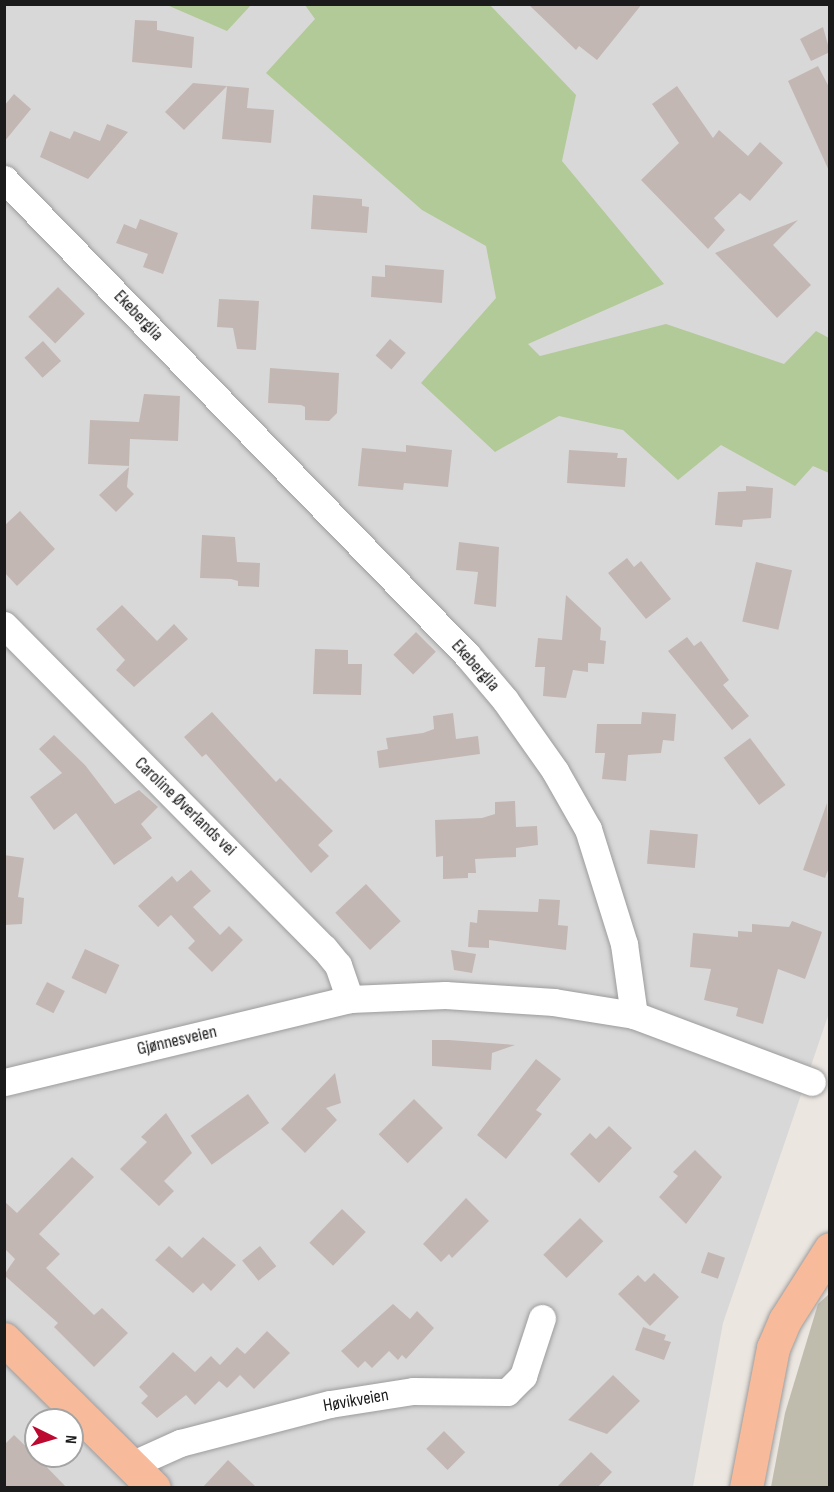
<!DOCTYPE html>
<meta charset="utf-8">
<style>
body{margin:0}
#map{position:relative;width:834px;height:1492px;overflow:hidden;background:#ece6e0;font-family:"Sofia Sans Condensed",sans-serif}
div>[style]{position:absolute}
.residential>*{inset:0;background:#d9d8d8}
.construction>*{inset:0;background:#c0bcad}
.forest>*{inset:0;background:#b1ca97}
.building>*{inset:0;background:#c3b7b4;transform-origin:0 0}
.roads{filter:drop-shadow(0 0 2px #9c9c9c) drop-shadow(0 0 2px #9c9c9c)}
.minor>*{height:27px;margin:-13.5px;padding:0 13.5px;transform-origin:13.5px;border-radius:13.5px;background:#fff}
.major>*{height:33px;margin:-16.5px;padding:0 16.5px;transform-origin:16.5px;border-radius:16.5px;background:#f7bb9b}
span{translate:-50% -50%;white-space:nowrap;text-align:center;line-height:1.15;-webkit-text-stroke:4.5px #fff;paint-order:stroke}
.street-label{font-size:18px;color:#1b1b1b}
.frame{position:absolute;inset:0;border:6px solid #1b1b1b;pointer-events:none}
.north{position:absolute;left:24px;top:1408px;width:60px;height:60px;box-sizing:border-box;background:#fff;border:2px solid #a4a4a4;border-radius:50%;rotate:95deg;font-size:16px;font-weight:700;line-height:24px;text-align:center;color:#1b1b1b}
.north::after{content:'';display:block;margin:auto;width:21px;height:27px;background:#bc0930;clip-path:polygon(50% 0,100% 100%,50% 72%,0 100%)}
</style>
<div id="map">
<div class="residential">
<div style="clip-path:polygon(evenodd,5px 5px,829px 5px,829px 1013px,723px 1323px,693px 1487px,5px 1488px,5px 5px,36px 1420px,72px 1420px,72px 1456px,36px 1456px,36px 1420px)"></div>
</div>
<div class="construction">
<div style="clip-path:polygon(829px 1294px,829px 1487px,771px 1487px,785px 1413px,818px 1304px)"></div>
</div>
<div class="forest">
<div style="clip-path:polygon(167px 5px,251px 5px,227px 31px)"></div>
<div style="clip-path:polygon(305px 5px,490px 5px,576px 95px,562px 161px,664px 284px,528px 344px,540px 356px,666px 324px,784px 364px,816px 331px,829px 338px,829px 473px,813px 466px,795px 486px,721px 445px,678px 480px,623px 430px,559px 416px,495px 452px,421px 383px,496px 298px,486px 246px,422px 210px,266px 73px,315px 19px)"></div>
</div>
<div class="building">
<div style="clip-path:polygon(528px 4px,642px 4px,597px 60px,579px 46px,576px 50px)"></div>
<div style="clip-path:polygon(135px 20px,157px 21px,157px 30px,194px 37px,192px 68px,132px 62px)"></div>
<div style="clip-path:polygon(823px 27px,830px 52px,811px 61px,800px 39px)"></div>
<div style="clip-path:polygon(818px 66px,830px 89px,830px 173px,788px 81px)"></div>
<div style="clip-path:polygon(193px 83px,249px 88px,247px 108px,274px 110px,271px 143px,222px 139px,227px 86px,184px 130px,165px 112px)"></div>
<div style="clip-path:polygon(677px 86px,713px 138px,719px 130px,748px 156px,760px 142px,783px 163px,750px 201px,740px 193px,714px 218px,725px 230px,708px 249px,641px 180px,679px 143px,652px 104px)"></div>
<div style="clip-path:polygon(14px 94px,31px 109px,4px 142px,4px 106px)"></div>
<div style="clip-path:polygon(107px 124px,128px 132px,88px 179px,40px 157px,50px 131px,70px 139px,74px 131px,100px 141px)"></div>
<div style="clip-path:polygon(313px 195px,362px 199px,362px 206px,369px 207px,367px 233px,311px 229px)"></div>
<div style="clip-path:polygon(140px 219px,178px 233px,163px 274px,143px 267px,148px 254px,116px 243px,124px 224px,136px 229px)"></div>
<div style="clip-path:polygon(798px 220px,773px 245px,811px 285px,777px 318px,715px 253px)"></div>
<div style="clip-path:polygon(385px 265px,444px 270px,442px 303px,371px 297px,372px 276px,385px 277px)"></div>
<div style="left:58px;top:287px;width:38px;height:42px;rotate:45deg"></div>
<div style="clip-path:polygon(219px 299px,259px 301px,256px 350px,237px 349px,233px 328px,217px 327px)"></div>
<div style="left:390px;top:339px;width:21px;height:22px;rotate:41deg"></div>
<div style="left:43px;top:341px;width:27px;height:25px;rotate:48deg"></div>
<div style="clip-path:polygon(270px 368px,339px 373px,337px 413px,329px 421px,305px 420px,305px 407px,301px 405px,268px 403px)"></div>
<div style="clip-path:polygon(144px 394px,180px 396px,178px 441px,130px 439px,129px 466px,88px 464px,90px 420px,139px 422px)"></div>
<div style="clip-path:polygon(406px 445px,452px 450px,448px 487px,404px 483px,403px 490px,358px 486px,362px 448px,406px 452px)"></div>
<div style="clip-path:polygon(569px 450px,618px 453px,617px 458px,627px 458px,625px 487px,567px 483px)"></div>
<div style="clip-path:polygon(129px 467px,127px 487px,134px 494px,116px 512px,99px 495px)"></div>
<div style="clip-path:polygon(746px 486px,773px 488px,771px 518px,743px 520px,742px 527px,715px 525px,718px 492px,746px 491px)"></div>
<div style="clip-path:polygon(20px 511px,55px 549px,17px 586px,4px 572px,4px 526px)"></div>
<div style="clip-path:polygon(202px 535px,235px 537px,237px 562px,260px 563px,259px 587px,238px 586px,238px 581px,231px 579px,200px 578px)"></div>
<div style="clip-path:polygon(459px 542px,499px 547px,496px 607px,474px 604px,478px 572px,456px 570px)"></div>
<div style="clip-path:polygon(627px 558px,634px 567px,641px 561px,671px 599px,646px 619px,608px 573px)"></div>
<div style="left:756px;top:562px;width:37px;height:61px;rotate:13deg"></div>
<div style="clip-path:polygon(566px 595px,601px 628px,600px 640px,606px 641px,604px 664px,588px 663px,588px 672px,573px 670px,566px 698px,543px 696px,545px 667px,535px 667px,538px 638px,562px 640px)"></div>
<div style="clip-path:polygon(122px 605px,157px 641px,174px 624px,188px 639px,134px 687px,116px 670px,125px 660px,96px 629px)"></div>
<div style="left:416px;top:632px;width:28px;height:32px;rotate:45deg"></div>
<div style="clip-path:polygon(687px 637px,694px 646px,701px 641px,729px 680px,723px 685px,749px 716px,732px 730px,668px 651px)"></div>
<div style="clip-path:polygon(315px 649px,348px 650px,348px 664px,362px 664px,361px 695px,313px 694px)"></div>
<div style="clip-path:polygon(212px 712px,276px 782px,280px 778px,333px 831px,318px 845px,329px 856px,311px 873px,206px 754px,202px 757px,184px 737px)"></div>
<div style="clip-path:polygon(642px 712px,676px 714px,674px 741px,663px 740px,661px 753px,628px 755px,626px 781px,602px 779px,605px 753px,595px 753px,597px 724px,641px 724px)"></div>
<div style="clip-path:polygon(453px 713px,456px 739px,478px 736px,480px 754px,379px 768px,377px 751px,388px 749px,386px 738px,423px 733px,434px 729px,433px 716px)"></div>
<div style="clip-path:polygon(54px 735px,85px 765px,115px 804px,139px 790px,158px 807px,141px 824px,152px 838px,114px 865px,76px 813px,54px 830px,30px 797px,62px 773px,39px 749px)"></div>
<div style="left:750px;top:738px;width:59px;height:33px;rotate:53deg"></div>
<div style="clip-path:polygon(515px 801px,516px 827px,537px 826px,538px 845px,516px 848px,516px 857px,475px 859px,476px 873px,468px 873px,468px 878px,443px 879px,443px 856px,436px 857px,435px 820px,482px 818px,495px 814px,495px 802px)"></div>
<div style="clip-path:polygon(827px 803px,830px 865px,825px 878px,803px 870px)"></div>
<div style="left:650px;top:830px;width:48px;height:34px;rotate:5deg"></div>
<div style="clip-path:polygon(4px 855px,24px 858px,18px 897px,24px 898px,22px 924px,4px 925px)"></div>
<div style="clip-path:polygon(191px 870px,211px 891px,193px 907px,220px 935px,229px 926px,243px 940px,212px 972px,188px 948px,195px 941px,171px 915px,158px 927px,138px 906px,172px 876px,177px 882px)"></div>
<div style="left:366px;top:884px;width:51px;height:42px;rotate:47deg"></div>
<div style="clip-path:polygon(539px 899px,560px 900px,558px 925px,568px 926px,566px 950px,489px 940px,489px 948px,468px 947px,470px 922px,477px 923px,478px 910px,538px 912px)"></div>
<div style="clip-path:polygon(792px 921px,822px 932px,805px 979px,778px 969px,763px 1024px,736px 1016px,738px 1008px,704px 1000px,711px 969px,690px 967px,693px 933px,738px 937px,738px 931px,752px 932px,752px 924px,789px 927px)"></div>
<div style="left:85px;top:949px;width:38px;height:32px;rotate:25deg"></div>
<div style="clip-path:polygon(451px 950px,476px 954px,472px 973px,454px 970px)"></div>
<div style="left:47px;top:982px;width:20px;height:25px;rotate:27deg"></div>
<div style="clip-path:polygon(432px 1040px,449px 1040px,515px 1045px,492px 1053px,491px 1070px,432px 1066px)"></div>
<div style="clip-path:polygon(536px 1059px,561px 1079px,536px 1110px,542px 1114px,506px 1159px,477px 1135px)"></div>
<div style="clip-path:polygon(335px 1073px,341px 1103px,326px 1108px,337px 1120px,305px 1153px,281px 1129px)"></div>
<div style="left:248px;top:1094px;width:36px;height:71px;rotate:54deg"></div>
<div style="left:414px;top:1099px;width:41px;height:50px;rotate:45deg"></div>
<div style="clip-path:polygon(166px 1113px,192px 1153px,164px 1181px,174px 1191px,159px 1206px,120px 1169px,147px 1142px,141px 1137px)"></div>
<div style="clip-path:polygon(609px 1126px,632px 1148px,599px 1183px,570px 1154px,590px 1133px,596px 1139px)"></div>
<div style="clip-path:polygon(695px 1150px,722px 1177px,686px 1224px,659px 1197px,678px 1176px,673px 1172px)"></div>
<div style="clip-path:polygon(72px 1157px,94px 1177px,39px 1234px,60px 1254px,46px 1268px,94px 1315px,102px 1308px,128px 1333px,94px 1367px,54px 1327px,58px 1323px,4px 1275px,15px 1259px,4px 1248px,4px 1201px,17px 1213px)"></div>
<div style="clip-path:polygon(466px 1198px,489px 1221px,452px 1258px,449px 1254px,441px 1262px,423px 1244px)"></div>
<div style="left:342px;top:1209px;width:33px;height:47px;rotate:44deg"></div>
<div style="left:580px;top:1218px;width:33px;height:52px;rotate:45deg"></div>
<div style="clip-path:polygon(203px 1237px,236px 1265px,211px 1291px,203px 1283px,193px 1293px,155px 1260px,169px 1246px,182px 1258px)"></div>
<div style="left:260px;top:1246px;width:26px;height:23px;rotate:51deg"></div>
<div style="left:708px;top:1252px;width:18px;height:22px;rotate:19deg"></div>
<div style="clip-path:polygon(654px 1273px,679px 1297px,650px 1326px,618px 1294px,638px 1275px,645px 1282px)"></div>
<div style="clip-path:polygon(393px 1304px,410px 1319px,417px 1311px,434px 1328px,406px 1359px,402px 1355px,398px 1360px,389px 1351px,372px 1368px,365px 1361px,358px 1368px,341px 1351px)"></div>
<div style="clip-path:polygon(643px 1327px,666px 1335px,664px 1340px,671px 1342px,664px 1360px,635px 1350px)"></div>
<div style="clip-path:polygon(267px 1331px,290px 1353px,254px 1389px,240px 1375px,227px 1388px,219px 1381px,195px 1405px,186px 1395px,157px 1418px,141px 1403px,148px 1396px,139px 1387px,173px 1352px,195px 1372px,211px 1356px,220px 1365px,237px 1347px,245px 1354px)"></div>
<div style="clip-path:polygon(613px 1375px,640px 1401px,607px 1434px,568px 1420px)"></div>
<div style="left:444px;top:1431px;width:30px;height:25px;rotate:45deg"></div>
<div style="clip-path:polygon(14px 1435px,39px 1459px,67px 1488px,4px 1488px,4px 1445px)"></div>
<div style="clip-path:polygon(591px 1452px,612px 1472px,597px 1488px,556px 1488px)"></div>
<div style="clip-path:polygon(228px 1460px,257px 1488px,202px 1488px)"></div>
</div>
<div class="roads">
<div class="minor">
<div style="left:4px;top:179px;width:664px;rotate:45.79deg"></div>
<div style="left:467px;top:655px;width:59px;rotate:49.8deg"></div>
<div style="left:505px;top:700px;width:87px;rotate:54.8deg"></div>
<div style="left:555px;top:771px;width:67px;rotate:60.4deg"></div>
<div style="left:588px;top:829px;width:121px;rotate:72.6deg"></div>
<div style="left:624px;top:944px;width:72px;rotate:82deg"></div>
<div style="left:634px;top:1015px;width:81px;rotate:-170.8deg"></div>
<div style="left:554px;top:1002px;width:109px;rotate:-176.3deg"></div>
<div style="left:445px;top:995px;width:95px;rotate:177.6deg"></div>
<div style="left:350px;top:999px;width:356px;rotate:166.5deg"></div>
<div style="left:4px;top:625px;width:455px;rotate:45.3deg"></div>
<div style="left:324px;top:948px;width:22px;rotate:51deg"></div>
<div style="left:338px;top:965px;width:36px;rotate:71deg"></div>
<div style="left:634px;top:1015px;width:190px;rotate:20.6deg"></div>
<div style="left:131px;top:1465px;width:54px;rotate:-24.2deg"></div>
<div style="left:180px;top:1443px;width:155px;rotate:-14.6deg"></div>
<div style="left:330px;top:1404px;width:84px;rotate:-8.9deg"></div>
<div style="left:413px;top:1391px;width:94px;rotate:0.6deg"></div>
<div style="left:507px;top:1392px;width:23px;rotate:-45deg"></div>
<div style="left:523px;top:1376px;width:61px;rotate:-71.9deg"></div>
</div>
<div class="major">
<div style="left:4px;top:1339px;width:211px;rotate:44.8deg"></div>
<div style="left:746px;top:1488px;width:143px;rotate:-79.1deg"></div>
<div style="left:773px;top:1348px;width:30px;rotate:-67deg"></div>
<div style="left:785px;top:1320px;width:84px;rotate:-57.6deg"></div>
</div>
</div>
<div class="street-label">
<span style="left:138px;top:316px;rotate:46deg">Ekeberglia</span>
<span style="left:475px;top:666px;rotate:48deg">Ekeberglia</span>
<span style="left:185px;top:807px;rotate:44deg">Caroline Øverlands vei</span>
<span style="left:177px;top:1041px;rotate:-13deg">Gjønnesveien</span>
<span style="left:356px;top:1401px;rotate:-10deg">Høvikveien</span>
</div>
<div class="frame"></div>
<div class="north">N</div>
</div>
